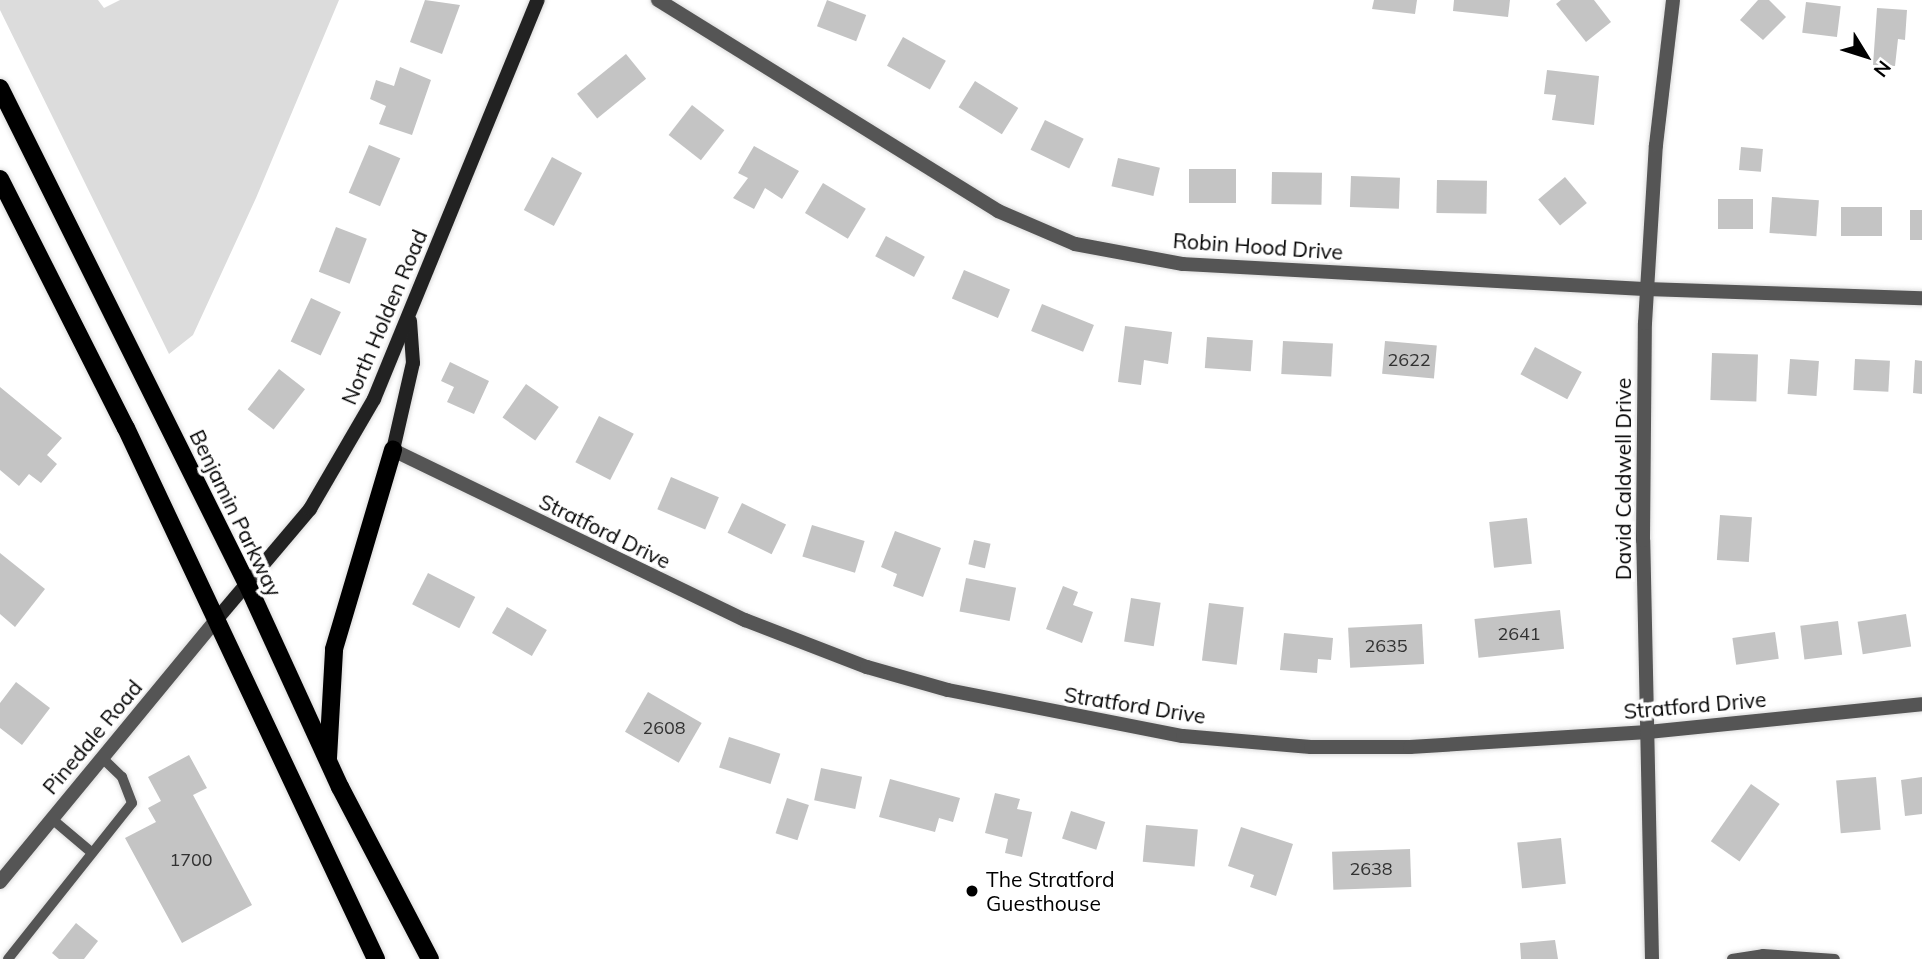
<!DOCTYPE html>
<style>
body{margin:0}
#map{position:relative;width:1922px;height:959px;overflow:hidden;background:#fff;font-family:Mulish,sans-serif}
div>[style]{position:absolute}
.green>*{inset:0;background:#dcdcdc}
.building>*{inset:0;background:#c4c4c4;transform-origin:0 0}
.roads{filter:drop-shadow(0 0 2px #dbdbdb) drop-shadow(0 0 2px #dbdbdb)}
.service>*{height:10px;margin:-5px;padding:0 5px;transform-origin:5px;border-radius:5px;background:#555}
.minor>*{height:14px;margin:-7px;padding:0 7px;transform-origin:7px;border-radius:7px;background:#555}
.tertiary>*{height:14px;margin:-7px;padding:0 7px;transform-origin:7px;border-radius:7px;background:#555}
.secondary>*{height:14px;margin:-7px;padding:0 7px;transform-origin:7px;border-radius:7px;background:#222}
.primary>*{height:18px;margin:-9px;padding:0 9px;transform-origin:9px;border-radius:9px;background:#000}
.dots>*{width:19px;height:19px;translate:-50% -50%;box-sizing:border-box;border:4px solid #fff;border-radius:50%}
span{translate:-50% -50%;white-space:nowrap;text-align:center;line-height:1.15;-webkit-text-stroke:7px #fff;paint-order:stroke}
.number-label{font-size:18px;color:#313131}
.number-label span{-webkit-text-stroke-width:0}
.street-label{font-size:21px;color:#000}
.poi-label{font-size:21px;color:#000}
.left{translate:0 -50%;text-align:left}
.north{position:absolute;left:1831px;top:21px;width:70px;height:70px;-webkit-text-stroke:5px #fff;paint-order:stroke;rotate:128deg;font-size:19px;font-weight:700;line-height:28px;text-align:center;color:#000}
.north::after{content:'';display:block;margin:auto;width:24px;height:32px;background:#000;clip-path:polygon(50% 0,100% 100%,50% 72%,0 100%)}
</style>
<div id="map">
<div class="green">
<div style="clip-path:polygon(0 0,98px 0,104px 8px,120px 0,339px 0,256px 198px,193px 335px,169px 354px,0 10px)"></div>
</div>
<div class="building">
<div style="clip-path:polygon(425px 0,460px 5px,442px 54px,410px 42px)"></div>
<div style="left:827px;top:0;width:42px;height:28px;rotate:21deg"></div>
<div style="clip-path:polygon(1374px 0,1417px 0,1415px 14px,1372px 9px)"></div>
<div style="clip-path:polygon(1454px 0,1510px 0,1508px 17px,1453px 11px)"></div>
<div style="clip-path:polygon(1561px 0,1594px 0,1611px 22px,1586px 42px,1556px 4px)"></div>
<div style="clip-path:polygon(1758px 0,1769px 0,1786px 17px,1763px 40px,1740px 20px)"></div>
<div style="left:1806px;top:2px;width:35px;height:31px;rotate:7deg"></div>
<div style="clip-path:polygon(1877px 8px,1907px 10px,1905px 40px,1898px 39px,1895px 66px,1873px 65px)"></div>
<div style="left:903px;top:37px;width:49px;height:33px;rotate:29deg"></div>
<div style="left:626px;top:54px;width:32px;height:63px;rotate:51deg"></div>
<div style="clip-path:polygon(400px 67px,431px 80px,412px 135px,379px 124px,386px 106px,370px 99px,376px 80px,394px 86px)"></div>
<div style="clip-path:polygon(1547px 70px,1599px 76px,1594px 125px,1552px 120px,1556px 95px,1544px 94px)"></div>
<div style="left:975px;top:81px;width:51px;height:31px;rotate:32deg"></div>
<div style="left:692px;top:105px;width:41px;height:38px;rotate:38deg"></div>
<div style="left:1045px;top:120px;width:43px;height:33px;rotate:26deg"></div>
<div style="left:369px;top:145px;width:34px;height:52px;rotate:23deg"></div>
<div style="clip-path:polygon(754px 146px,799px 171px,782px 199px,765px 188px,754px 209px,733px 198px,748px 178px,738px 173px)"></div>
<div style="left:1741px;top:147px;width:22px;height:23px;rotate:5deg"></div>
<div style="left:552px;top:157px;width:34px;height:60px;rotate:28deg"></div>
<div style="left:1118px;top:158px;width:43px;height:29px;rotate:13deg"></div>
<div style="left:1236px;top:169px;width:34px;height:47px;rotate:90deg"></div>
<div style="left:1272px;top:172px;width:50px;height:32px;rotate:1deg"></div>
<div style="left:1351px;top:176px;width:49px;height:31px;rotate:2deg"></div>
<div style="left:1565px;top:177px;width:34px;height:35px;rotate:50deg"></div>
<div style="left:1437px;top:180px;width:50px;height:33px;rotate:1deg"></div>
<div style="left:823px;top:183px;width:50px;height:35px;rotate:31deg"></div>
<div style="left:1772px;top:197px;width:47px;height:36px;rotate:4deg"></div>
<div style="left:1718px;top:199px;width:35px;height:30px"></div>
<div style="left:1841px;top:207px;width:41px;height:29px"></div>
<div style="left:1910px;top:210px;width:12px;height:30px"></div>
<div style="left:336px;top:227px;width:33px;height:48px;rotate:21deg"></div>
<div style="left:886px;top:236px;width:44px;height:23px;rotate:28deg"></div>
<div style="left:964px;top:270px;width:50px;height:31px;rotate:23deg"></div>
<div style="left:311px;top:298px;width:33px;height:48px;rotate:25deg"></div>
<div style="left:1042px;top:304px;width:56px;height:29px;rotate:22deg"></div>
<div style="clip-path:polygon(1125px 326px,1172px 332px,1168px 364px,1144px 360px,1141px 385px,1118px 382px)"></div>
<div style="left:1207px;top:337px;width:46px;height:31px;rotate:4deg"></div>
<div style="left:1283px;top:341px;width:50px;height:33px;rotate:3deg"></div>
<div style="left:1385px;top:341px;width:52px;height:33px;rotate:5deg"></div>
<div style="left:1535px;top:347px;width:53px;height:31px;rotate:28deg"></div>
<div style="left:1712px;top:353px;width:46px;height:47px;rotate:2deg"></div>
<div style="left:1790px;top:359px;width:29px;height:35px;rotate:4deg"></div>
<div style="left:1855px;top:359px;width:35px;height:31px;rotate:3deg"></div>
<div style="clip-path:polygon(1915px 360px,1922px 361px,1922px 394px,1913px 393px)"></div>
<div style="clip-path:polygon(450px 362px,489px 381px,474px 414px,447px 402px,454px 387px,441px 381px)"></div>
<div style="left:279px;top:369px;width:33px;height:51px;rotate:38deg"></div>
<div style="left:526px;top:384px;width:40px;height:41px;rotate:35deg"></div>
<div style="clip-path:polygon(0 387px,62px 438px,47px 455px,57px 464px,41px 483px,29px 474px,19px 486px,0 470px)"></div>
<div style="left:599px;top:416px;width:39px;height:52px;rotate:27deg"></div>
<div style="left:671px;top:477px;width:52px;height:35px;rotate:23deg"></div>
<div style="left:742px;top:503px;width:49px;height:33px;rotate:26deg"></div>
<div style="left:1720px;top:515px;width:32px;height:45px;rotate:4deg"></div>
<div style="left:1527px;top:518px;width:46px;height:38px;rotate:84deg"></div>
<div style="left:812px;top:525px;width:55px;height:33px;rotate:17deg"></div>
<div style="clip-path:polygon(895px 531px,941px 548px,923px 597px,893px 586px,897px 574px,881px 567px)"></div>
<div style="left:974px;top:540px;width:17px;height:25px;rotate:13deg"></div>
<div style="clip-path:polygon(0 553px,45px 589px,15px 627px,0 614px)"></div>
<div style="left:428px;top:573px;width:53px;height:35px;rotate:27deg"></div>
<div style="left:966px;top:578px;width:51px;height:34px;rotate:11deg"></div>
<div style="clip-path:polygon(1063px 586px,1078px 592px,1073px 605px,1093px 612px,1082px 643px,1046px 629px)"></div>
<div style="left:1131px;top:598px;width:30px;height:44px;rotate:9deg"></div>
<div style="left:1209px;top:603px;width:35px;height:58px;rotate:7deg"></div>
<div style="left:507px;top:607px;width:46px;height:30px;rotate:30deg"></div>
<div style="left:1560px;top:610px;width:39px;height:86px;rotate:84deg"></div>
<div style="left:1906px;top:614px;width:33px;height:49px;rotate:81deg"></div>
<div style="left:1838px;top:621px;width:34px;height:38px;rotate:83deg"></div>
<div style="left:1422px;top:624px;width:40px;height:74px;rotate:87deg"></div>
<div style="left:1775px;top:632px;width:27px;height:43px;rotate:82deg"></div>
<div style="clip-path:polygon(1284px 633px,1333px 638px,1331px 660px,1318px 659px,1317px 673px,1280px 670px)"></div>
<div style="clip-path:polygon(16px 682px,50px 708px,22px 745px,0 728px,0 703px)"></div>
<div style="left:648px;top:692px;width:62px;height:46px;rotate:30deg"></div>
<div style="left:729px;top:737px;width:54px;height:32px;rotate:18deg"></div>
<div style="clip-path:polygon(189px 755px,207px 788px,193px 795px,252px 905px,182px 943px,125px 838px,156px 822px,148px 808px,161px 801px,148px 777px)"></div>
<div style="left:821px;top:768px;width:42px;height:33px;rotate:12deg"></div>
<div style="left:1876px;top:777px;width:53px;height:40px;rotate:85deg"></div>
<div style="clip-path:polygon(1922px 777px,1922px 814px,1905px 816px,1901px 780px)"></div>
<div style="clip-path:polygon(890px 779px,960px 798px,953px 822px,939px 818px,935px 832px,879px 817px)"></div>
<div style="left:1751px;top:784px;width:35px;height:70px;rotate:35deg"></div>
<div style="clip-path:polygon(995px 793px,1020px 799px,1017px 809px,1032px 812px,1022px 857px,1005px 853px,1008px 839px,985px 833px)"></div>
<div style="left:787px;top:798px;width:23px;height:37px;rotate:18deg"></div>
<div style="left:1071px;top:811px;width:36px;height:29px;rotate:18deg"></div>
<div style="left:1146px;top:825px;width:52px;height:37px;rotate:5deg"></div>
<div style="clip-path:polygon(1241px 827px,1293px 844px,1276px 896px,1250px 887px,1254px 875px,1228px 866px)"></div>
<div style="left:1561px;top:838px;width:46px;height:44px;rotate:84deg"></div>
<div style="left:1410px;top:849px;width:38px;height:78px;rotate:88deg"></div>
<div style="clip-path:polygon(76px 923px,98px 941px,84px 959px,59px 959px,52px 953px)"></div>
<div style="clip-path:polygon(1555px 940px,1558px 959px,1521px 959px,1520px 943px)"></div>
</div>
<div class="roads">
<div class="service">
<div style="left:52px;top:819px;width:51px;rotate:40.2deg"></div>
<div style="left:8px;top:959px;width:199px;rotate:-51.5deg"></div>
<div style="left:132px;top:803px;width:28px;rotate:-111deg"></div>
<div style="left:122px;top:777px;width:28px;rotate:-136deg"></div>
<div style="left:1732px;top:959px;width:31px;rotate:-9deg"></div>
<div style="left:1763px;top:954px;width:72px;rotate:4deg"></div>
</div>
<div class="minor">
<div style="left:658px;top:0;width:400px;rotate:31.8deg"></div>
<div style="left:998px;top:211px;width:84px;rotate:23.2deg"></div>
<div style="left:1075px;top:244px;width:110px;rotate:10.5deg"></div>
<div style="left:1183px;top:264px;width:464px;rotate:3.1deg"></div>
<div style="left:1646px;top:289px;width:276px;rotate:1.9deg"></div>
<div style="left:393px;top:450px;width:391px;rotate:25.8deg"></div>
<div style="left:745px;top:620px;width:131px;rotate:21.1deg"></div>
<div style="left:867px;top:667px;width:84px;rotate:15.9deg"></div>
<div style="left:948px;top:690px;width:239px;rotate:11.1deg"></div>
<div style="left:1183px;top:736px;width:128px;rotate:4.9deg"></div>
<div style="left:1311px;top:747px;width:99px"></div>
<div style="left:1410px;top:747px;width:238px;rotate:-3.6deg"></div>
<div style="left:1648px;top:732px;width:275px;rotate:-5.8deg"></div>
<div style="left:1652px;top:959px;width:419px;rotate:-91.2deg"></div>
<div style="left:1643px;top:540px;width:217px;rotate:-89.5deg"></div>
<div style="left:1645px;top:323px;width:178px;rotate:-86.5deg"></div>
<div style="left:1656px;top:145px;width:146px;rotate:-83.3deg"></div>
</div>
<div class="tertiary">
<div style="left:0;top:882px;width:341px;rotate:-50.5deg"></div>
</div>
<div class="secondary">
<div style="left:393px;top:450px;width:89px;rotate:-77.1deg"></div>
<div style="left:413px;top:363px;width:42px;rotate:-94.1deg"></div>
<div style="left:217px;top:619px;width:144px;rotate:-49.8deg"></div>
<div style="left:310px;top:509px;width:127px;rotate:-59.8deg"></div>
<div style="left:374px;top:399px;width:431px;rotate:-67.7deg"></div>
</div>
<div class="primary">
<div style="left:0;top:88px;width:554px;rotate:63.53deg"></div>
<div style="left:247px;top:584px;width:223px;rotate:65.4deg"></div>
<div style="left:340px;top:787px;width:194px;rotate:62.4deg"></div>
<div style="left:0;top:179px;width:279px;rotate:63.2deg"></div>
<div style="left:126px;top:428px;width:587px;rotate:64.79deg"></div>
<div style="left:328px;top:758px;width:109px;rotate:-86.8deg"></div>
<div style="left:334px;top:649px;width:208px;rotate:-73.5deg"></div>
</div>
</div>
<div class="dots">
<div style="left:972px;top:891px;background:#000"></div>
</div>
<div class="number-label">
<span style="left:1409px;top:360px">2622</span>
<span style="left:1519px;top:634px">2641</span>
<span style="left:1386px;top:646px">2635</span>
<span style="left:664px;top:728px">2608</span>
<span style="left:191px;top:860px">1700</span>
<span style="left:1371px;top:869px">2638</span>
</div>
<div class="street-label">
<span style="left:1258px;top:246px;rotate:4deg">Robin Hood Drive</span>
<span style="left:384px;top:317px;rotate:-67deg">North Holden Road</span>
<span style="left:1623px;top:479px;rotate:-90deg">David Caldwell Drive</span>
<span style="left:236px;top:513px;rotate:64deg">Benjamin Parkway</span>
<span style="left:605px;top:531px;rotate:26deg">Stratford Drive</span>
<span style="left:1135px;top:705px;rotate:9deg">Stratford Drive</span>
<span style="left:1695px;top:705px;rotate:-5deg">Stratford Drive</span>
<span style="left:92px;top:737px;rotate:-50deg">Pinedale Road</span>
</div>
<div class="poi-label">
<span class="left" style="left:986px;top:891px">The Stratford<br>Guesthouse</span>
</div>
<div class="north">N</div>
</div>
